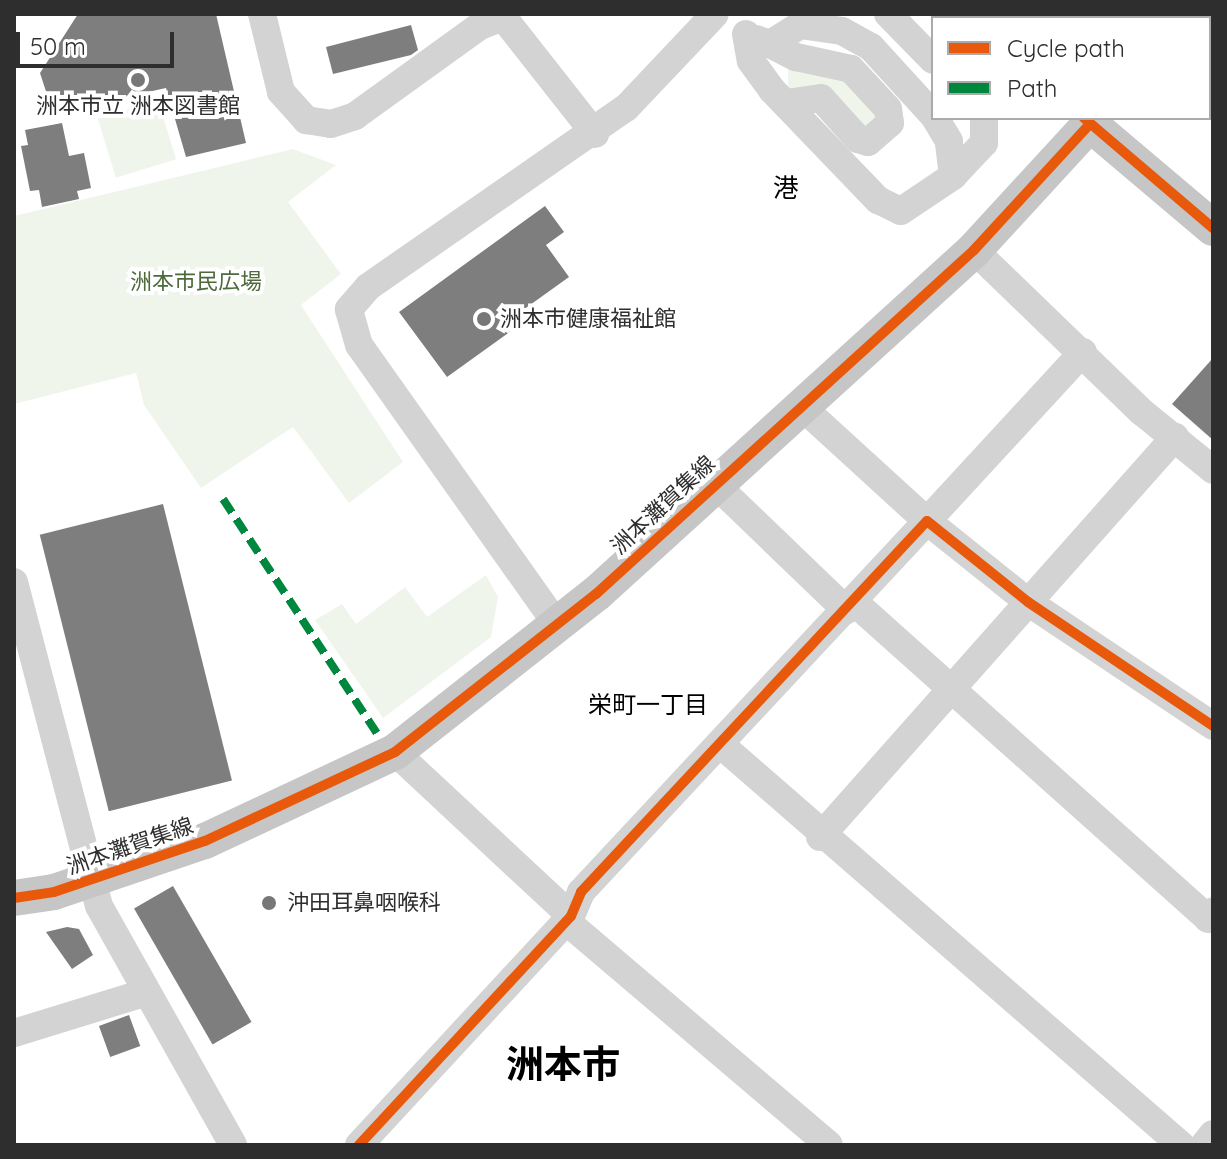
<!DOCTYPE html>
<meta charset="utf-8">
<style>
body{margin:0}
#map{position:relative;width:1227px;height:1159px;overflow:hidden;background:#fff;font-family:Quicksand,"Noto Sans JP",sans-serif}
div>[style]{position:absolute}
.green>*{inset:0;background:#f0f5ec;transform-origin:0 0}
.building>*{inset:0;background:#7e7e7e;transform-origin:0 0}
.minor>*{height:28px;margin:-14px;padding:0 14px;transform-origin:14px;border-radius:14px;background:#d3d3d3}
.major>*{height:36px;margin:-18px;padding:0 18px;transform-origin:18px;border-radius:18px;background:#c6c6c6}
.quiet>*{height:8px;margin-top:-4px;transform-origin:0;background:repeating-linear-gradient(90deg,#00873e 0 16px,transparent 0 24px)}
.cycleway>*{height:10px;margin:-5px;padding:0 5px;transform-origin:5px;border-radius:5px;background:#e8590c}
.dots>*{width:22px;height:22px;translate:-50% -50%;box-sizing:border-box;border:4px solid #fff;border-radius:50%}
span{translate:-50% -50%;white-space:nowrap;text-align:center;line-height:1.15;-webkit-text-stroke:8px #fff;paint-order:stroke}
.poi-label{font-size:22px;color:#2e2e2e}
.left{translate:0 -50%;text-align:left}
.park-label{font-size:22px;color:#4e6a3c}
.street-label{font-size:22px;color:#2e2e2e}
.neighbourhood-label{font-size:24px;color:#000}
.quarter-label{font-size:26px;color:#000}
.town-label{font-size:38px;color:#000;font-weight:700}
.frame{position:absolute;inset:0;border:16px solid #2e2e2e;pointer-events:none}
.legend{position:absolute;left:931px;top:16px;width:280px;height:104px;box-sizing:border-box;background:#fff;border:2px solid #ababab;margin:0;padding:10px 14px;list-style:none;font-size:24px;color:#2e2e2e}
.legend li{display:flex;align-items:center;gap:16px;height:40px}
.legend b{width:40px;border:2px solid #ababab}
.scale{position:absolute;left:16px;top:32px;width:158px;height:36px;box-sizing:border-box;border:4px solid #2e2e2e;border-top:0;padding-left:10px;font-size:24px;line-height:28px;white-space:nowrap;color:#2e2e2e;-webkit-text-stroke:6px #fff;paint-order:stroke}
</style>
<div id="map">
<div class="green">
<div style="clip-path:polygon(788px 69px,846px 78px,879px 115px,866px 130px,788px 87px)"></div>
<div style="left:158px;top:100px;width:62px;height:63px;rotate:73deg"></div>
<div style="clip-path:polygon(293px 149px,336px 165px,288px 202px,341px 274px,301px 305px,403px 462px,349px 503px,293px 427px,201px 488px,144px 405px,136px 373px,14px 404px,14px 216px)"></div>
<div style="clip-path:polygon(486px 575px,498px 597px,491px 637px,383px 718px,315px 620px,342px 604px,356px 624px,405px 587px,427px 617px)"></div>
</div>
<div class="building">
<div style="clip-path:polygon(78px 14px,216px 14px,246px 143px,186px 157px,166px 88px,53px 113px,40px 73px)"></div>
<div style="clip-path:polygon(411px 25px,418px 50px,411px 55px,333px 74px,326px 47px)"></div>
<div style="clip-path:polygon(62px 123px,69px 156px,84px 153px,91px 188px,77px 191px,79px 199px,42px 207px,39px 190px,30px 191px,21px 146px,28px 145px,25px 130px)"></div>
<div style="clip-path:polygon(545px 206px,564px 232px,546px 245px,569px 277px,523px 310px,529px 318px,447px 377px,399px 312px)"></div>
<div style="clip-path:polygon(1213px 358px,1213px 440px,1172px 404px)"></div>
<div style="left:163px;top:504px;width:285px;height:127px;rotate:76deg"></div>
<div style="left:173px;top:886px;width:157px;height:45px;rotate:60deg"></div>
<div style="clip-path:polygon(67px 927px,79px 929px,93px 955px,72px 969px,46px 932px)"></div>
<div style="left:129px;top:1015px;width:33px;height:32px;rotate:70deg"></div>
</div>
<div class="minor">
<div style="left:262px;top:14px;width:80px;rotate:76.3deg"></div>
<div style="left:281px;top:92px;width:38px;rotate:48deg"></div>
<div style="left:306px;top:120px;width:25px;rotate:9deg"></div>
<div style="left:331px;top:124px;width:25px;rotate:-18deg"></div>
<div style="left:355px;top:116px;width:154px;rotate:-35.8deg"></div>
<div style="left:480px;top:26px;width:25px;rotate:-21deg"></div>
<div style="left:503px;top:17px;width:149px;rotate:51.8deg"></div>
<div style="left:888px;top:14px;width:64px;rotate:45.6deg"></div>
<div style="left:971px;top:14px;width:6px;rotate:45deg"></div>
<div style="left:1178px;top:18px;width:6px;rotate:-45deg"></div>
<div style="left:746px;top:34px;width:27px;rotate:80deg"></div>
<div style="left:751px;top:61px;width:36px;rotate:54deg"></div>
<div style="left:772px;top:90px;width:153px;rotate:46.1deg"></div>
<div style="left:878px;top:200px;width:25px;rotate:26deg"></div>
<div style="left:901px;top:211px;width:63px;rotate:-33.9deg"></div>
<div style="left:953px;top:176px;width:35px;rotate:-97deg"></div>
<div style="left:949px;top:141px;width:27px;rotate:-121deg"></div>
<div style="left:756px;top:39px;width:15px;rotate:20deg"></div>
<div style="left:770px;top:44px;width:36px;rotate:-32deg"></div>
<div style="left:800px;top:25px;width:42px;rotate:8.1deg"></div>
<div style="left:842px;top:31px;width:33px;rotate:29deg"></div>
<div style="left:871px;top:47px;width:92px;rotate:47.6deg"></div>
<div style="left:770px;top:44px;width:29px;rotate:27deg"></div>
<div style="left:796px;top:57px;width:56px;rotate:12.3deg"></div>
<div style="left:851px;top:69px;width:54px;rotate:47.2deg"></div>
<div style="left:888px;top:109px;width:14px;rotate:82deg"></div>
<div style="left:890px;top:123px;width:29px;rotate:139deg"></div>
<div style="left:868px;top:142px;width:10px;rotate:-163deg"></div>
<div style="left:858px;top:139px;width:55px;rotate:-132.1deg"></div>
<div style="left:821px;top:98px;width:36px;rotate:172deg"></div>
<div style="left:953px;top:176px;width:45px;rotate:-46.8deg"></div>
<div style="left:984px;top:143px;width:25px;rotate:-90deg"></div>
<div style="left:974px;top:250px;width:233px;rotate:44deg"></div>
<div style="left:1142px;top:412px;width:92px;rotate:39.2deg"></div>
<div style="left:802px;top:407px;width:169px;rotate:42.4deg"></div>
<div style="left:927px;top:521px;width:230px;rotate:-47.3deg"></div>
<div style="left:715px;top:484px;width:182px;rotate:43.9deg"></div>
<div style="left:14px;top:582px;width:335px;rotate:75.3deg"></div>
<div style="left:99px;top:906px;width:274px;rotate:60.7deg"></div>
<div style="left:854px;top:602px;width:475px;rotate:41.8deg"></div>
<div style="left:1208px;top:919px;width:9px;rotate:-58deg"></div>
<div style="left:558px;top:626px;width:344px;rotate:-125.3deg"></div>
<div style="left:359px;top:345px;width:37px;rotate:-106deg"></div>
<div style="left:349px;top:309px;width:29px;rotate:-49deg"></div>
<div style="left:368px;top:287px;width:314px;rotate:-34.8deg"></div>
<div style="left:626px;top:108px;width:129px;rotate:-46.6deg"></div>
<div style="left:720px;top:744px;width:611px;rotate:41.02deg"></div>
<div style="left:395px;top:752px;width:241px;rotate:43deg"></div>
<div style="left:820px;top:837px;width:535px;rotate:-48.41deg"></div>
<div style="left:566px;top:921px;width:345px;rotate:40.4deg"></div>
<div style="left:14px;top:1033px;width:139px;rotate:-17.1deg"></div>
<div style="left:359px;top:1145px;width:312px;rotate:-47.2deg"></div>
<div style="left:571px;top:916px;width:26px;rotate:-67deg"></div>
<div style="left:581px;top:892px;width:507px;rotate:-47deg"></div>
<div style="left:927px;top:521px;width:129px;rotate:38.7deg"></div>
<div style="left:1028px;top:602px;width:223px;rotate:33.8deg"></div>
<div style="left:1204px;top:1145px;width:14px;rotate:-51deg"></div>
</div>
<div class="major">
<div style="left:14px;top:898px;width:40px;rotate:-8.5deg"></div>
<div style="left:54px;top:892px;width:159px;rotate:-18.7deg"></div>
<div style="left:205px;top:841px;width:210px;rotate:-25.1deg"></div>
<div style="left:395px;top:752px;width:256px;rotate:-38.2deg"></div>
<div style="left:596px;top:594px;width:511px;rotate:-42.3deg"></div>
<div style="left:974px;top:250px;width:171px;rotate:-47.4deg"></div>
<div style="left:1090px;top:124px;width:161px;rotate:40.2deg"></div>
</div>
<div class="quiet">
<div style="left:223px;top:499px;width:280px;rotate:56.7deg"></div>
</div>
<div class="cycleway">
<div style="left:1084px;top:118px;width:170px;rotate:40.5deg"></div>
<div style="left:14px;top:898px;width:40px;rotate:-8.5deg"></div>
<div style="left:54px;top:892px;width:159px;rotate:-18.7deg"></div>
<div style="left:205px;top:841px;width:210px;rotate:-25.1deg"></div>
<div style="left:395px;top:752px;width:256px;rotate:-38.2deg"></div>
<div style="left:596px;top:594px;width:511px;rotate:-42.3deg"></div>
<div style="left:974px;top:250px;width:171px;rotate:-47.4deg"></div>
<div style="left:359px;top:1145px;width:312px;rotate:-47.2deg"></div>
<div style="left:571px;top:916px;width:26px;rotate:-67deg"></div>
<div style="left:581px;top:892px;width:507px;rotate:-47deg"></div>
<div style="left:927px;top:521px;width:129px;rotate:38.7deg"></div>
<div style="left:1028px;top:602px;width:223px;rotate:33.8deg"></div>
</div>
<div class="dots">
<div style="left:138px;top:80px;background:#777"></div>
<div style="left:484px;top:319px;background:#777"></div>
<div style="left:269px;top:903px;background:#777"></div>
</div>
<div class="poi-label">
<span style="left:138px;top:106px">洲本市立 洲本図書館</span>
<span class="left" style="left:500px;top:319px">洲本市健康福祉館</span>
<span class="left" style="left:287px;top:903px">沖田耳鼻咽喉科</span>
</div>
<div class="park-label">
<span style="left:196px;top:282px">洲本市民広場</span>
</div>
<div class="street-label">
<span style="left:663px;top:505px;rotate:-43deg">洲本灘賀集線</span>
<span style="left:130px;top:846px;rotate:-19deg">洲本灘賀集線</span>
</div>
<div class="neighbourhood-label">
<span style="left:648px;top:705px">栄町一丁目</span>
</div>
<div class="quarter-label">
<span style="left:786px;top:188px">港</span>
</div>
<div class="town-label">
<span style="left:563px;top:1065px">洲本市</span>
</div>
<div class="frame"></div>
<ul class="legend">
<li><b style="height:10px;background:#e8590c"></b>Cycle path</li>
<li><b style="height:10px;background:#00873e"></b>Path</li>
</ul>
<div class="scale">50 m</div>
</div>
